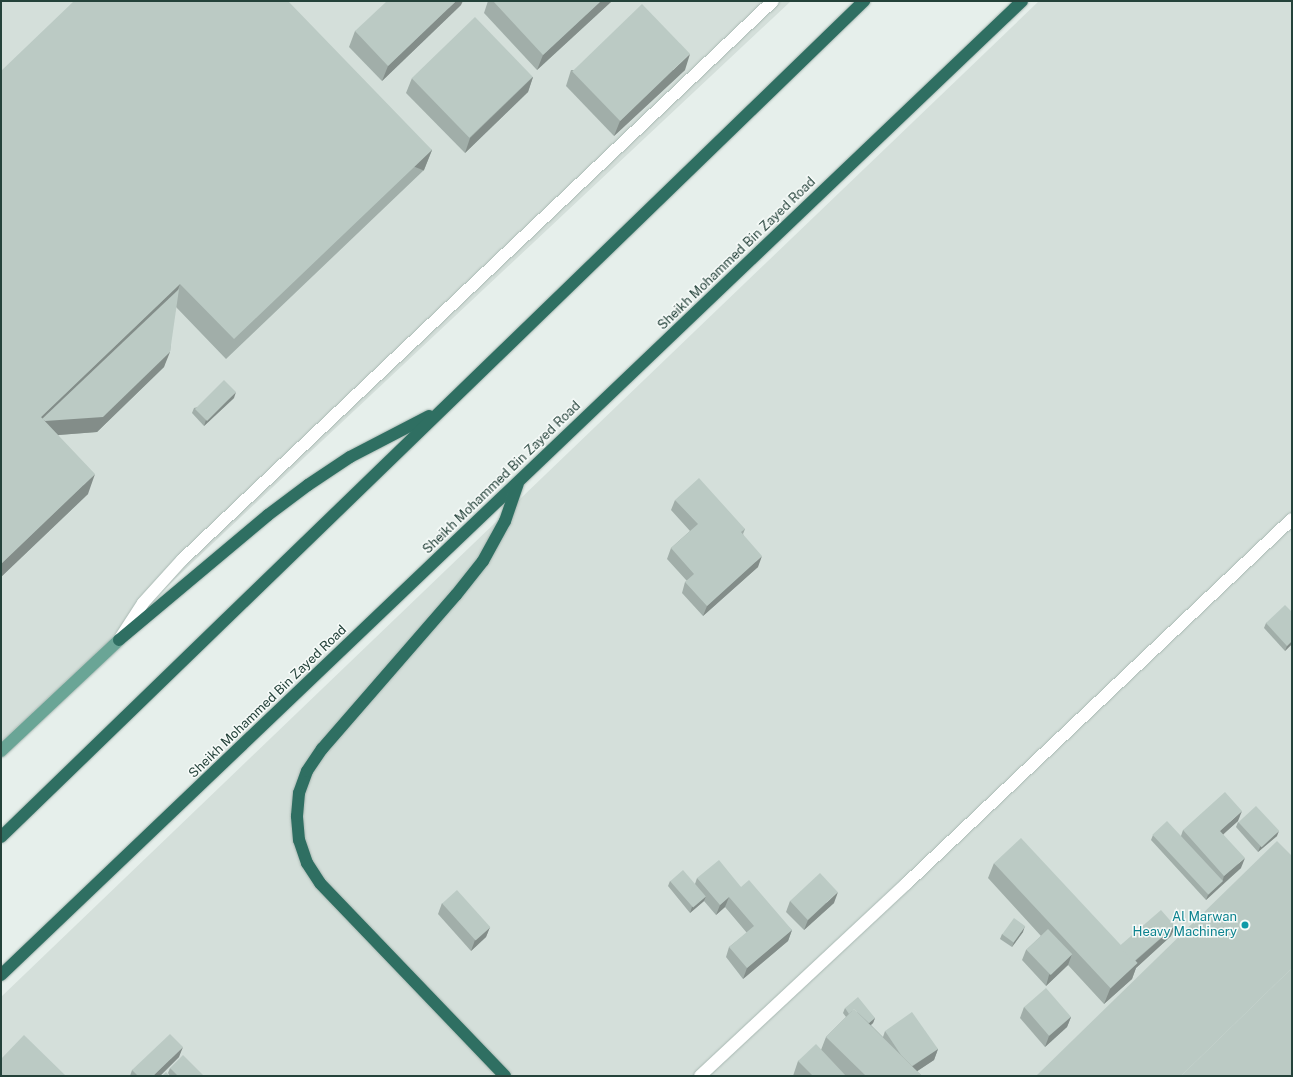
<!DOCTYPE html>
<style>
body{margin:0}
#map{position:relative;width:1293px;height:1077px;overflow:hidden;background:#e6efeb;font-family:"Public Sans",sans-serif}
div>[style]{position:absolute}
.built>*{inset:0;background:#d4dfda}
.roads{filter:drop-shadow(0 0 1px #a8b8b2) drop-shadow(0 0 1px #a8b8b2)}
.minor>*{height:12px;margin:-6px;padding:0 6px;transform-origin:6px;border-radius:6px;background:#fff}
.tertiary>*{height:12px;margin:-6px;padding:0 6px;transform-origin:6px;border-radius:6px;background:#fff}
.primary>*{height:12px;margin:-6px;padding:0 6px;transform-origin:6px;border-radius:6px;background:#6aa596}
.motorway>*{height:12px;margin:-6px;padding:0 6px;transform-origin:6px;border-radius:6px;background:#2f6f62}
.wall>*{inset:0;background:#a1aea9}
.shaded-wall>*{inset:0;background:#838d89;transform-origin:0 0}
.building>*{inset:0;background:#bbcac4;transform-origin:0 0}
.dots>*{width:11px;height:11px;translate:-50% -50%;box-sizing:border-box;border:2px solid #f7fbf9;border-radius:50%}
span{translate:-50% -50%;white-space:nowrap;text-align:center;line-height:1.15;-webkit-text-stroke:3px #f7fbf9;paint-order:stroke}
.street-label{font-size:13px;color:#24423a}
.culture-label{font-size:13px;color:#0d838f}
.right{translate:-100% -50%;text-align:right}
.frame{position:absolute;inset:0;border:2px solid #24423a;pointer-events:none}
</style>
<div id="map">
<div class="built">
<div style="clip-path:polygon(1px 1px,791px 1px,1px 742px)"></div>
<div style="clip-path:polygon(1039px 1px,1292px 1px,1292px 1076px,1px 1076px,1px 997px)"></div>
</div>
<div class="roads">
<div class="minor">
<div style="left:700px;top:1076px;width:282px;rotate:-43deg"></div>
<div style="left:906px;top:884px;width:531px;rotate:-43.4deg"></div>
</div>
<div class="tertiary">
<div style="left:121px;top:637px;width:40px;rotate:-57.1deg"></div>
<div style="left:143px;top:603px;width:58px;rotate:-47.8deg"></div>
<div style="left:182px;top:560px;width:813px;rotate:-43.41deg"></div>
</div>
<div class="primary">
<div style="left:1px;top:751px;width:162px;rotate:-43.2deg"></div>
</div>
<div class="motorway">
<div style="left:119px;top:640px;width:194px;rotate:-40deg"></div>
<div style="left:268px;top:515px;width:50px;rotate:-36.9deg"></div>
<div style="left:308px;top:485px;width:50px;rotate:-33.7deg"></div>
<div style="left:350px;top:457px;width:89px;rotate:-27.4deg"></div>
<div style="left:1px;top:837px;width:1202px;rotate:-44.09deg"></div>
<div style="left:1px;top:975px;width:1411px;rotate:-43.65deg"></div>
<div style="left:505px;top:1076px;width:267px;rotate:-133.8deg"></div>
<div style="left:320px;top:883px;width:24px;rotate:-123deg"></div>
<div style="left:307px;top:863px;width:24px;rotate:-109deg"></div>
<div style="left:299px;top:840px;width:24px;rotate:-95deg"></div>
<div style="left:297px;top:816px;width:23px;rotate:-85deg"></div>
<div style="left:299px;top:793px;width:23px;rotate:-70deg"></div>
<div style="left:307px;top:771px;width:27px;rotate:-56deg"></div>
<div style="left:322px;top:749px;width:204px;rotate:-49deg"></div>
<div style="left:456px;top:595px;width:43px;rotate:-51.5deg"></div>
<div style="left:483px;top:561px;width:46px;rotate:-61.2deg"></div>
<div style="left:505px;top:521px;width:39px;rotate:-71deg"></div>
</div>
</div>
<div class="wall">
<div style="clip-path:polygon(488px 1px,612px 1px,537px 70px,484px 13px)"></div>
<div style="clip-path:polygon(461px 5px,382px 81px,349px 47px,355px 31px)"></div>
<div style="clip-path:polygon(571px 70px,685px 70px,614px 136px,566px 86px)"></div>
<div style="clip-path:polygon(1px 71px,432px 150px,424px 170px,226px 359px,176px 307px,164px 367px,97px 432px,58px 435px,88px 494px,1px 577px)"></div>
<div style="clip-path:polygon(533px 77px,528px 92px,465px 153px,406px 93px,412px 78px)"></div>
<div style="clip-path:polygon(234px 398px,204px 426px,192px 413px,194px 408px)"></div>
<div style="clip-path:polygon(675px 500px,745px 529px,743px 534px,758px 567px,703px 616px,682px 593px,685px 582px,687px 581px,667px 559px,671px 548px,690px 531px,671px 510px)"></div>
<div style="clip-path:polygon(1292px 612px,1292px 644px,1285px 651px,1264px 628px,1266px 623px)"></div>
<div style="clip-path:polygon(1238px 821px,1223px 834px,1241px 868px,1206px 900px,1151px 840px,1153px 835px,1181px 836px,1183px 830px)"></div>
<div style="clip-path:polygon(1238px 822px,1277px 836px,1258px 852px,1236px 827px)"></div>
<div style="clip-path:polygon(994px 863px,1120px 946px,1175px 926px,1171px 936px,1136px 968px,1132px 979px,1104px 1004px,1068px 965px,1046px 986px,1022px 960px,1026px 950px,1041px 936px,988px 878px)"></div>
<div style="clip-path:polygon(697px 878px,741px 887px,792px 930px,788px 941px,743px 979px,726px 957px,729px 947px,747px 933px,725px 907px,716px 915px,704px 901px,690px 913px,668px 886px,670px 881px,695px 884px)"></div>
<div style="clip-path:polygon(790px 901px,834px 903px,804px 930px,786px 912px)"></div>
<div style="clip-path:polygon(442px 903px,490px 927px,486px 937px,471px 951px,438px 914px)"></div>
<div style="clip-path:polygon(1023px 932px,1012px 947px,1000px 939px,1002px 934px)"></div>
<div style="clip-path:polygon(1024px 1007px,1071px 1017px,1067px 1027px,1045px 1047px,1020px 1018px)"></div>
<div style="clip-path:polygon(845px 1008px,875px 1018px,873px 1023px,871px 1025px,883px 1037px,885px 1031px,938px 1049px,934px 1060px,917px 1071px,922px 1076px,793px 1076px,798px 1061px,821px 1050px,826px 1037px,846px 1017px,843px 1013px)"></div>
<div style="clip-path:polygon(179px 1057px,160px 1076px,130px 1076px,132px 1070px)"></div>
<div style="clip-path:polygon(170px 1068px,204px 1076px,170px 1076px,168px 1073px)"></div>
</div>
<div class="shaded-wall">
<div style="clip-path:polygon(456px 1px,463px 1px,461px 5px,382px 81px,388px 66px)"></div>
<div style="clip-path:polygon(601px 1px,612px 1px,537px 70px,543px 55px)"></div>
<div style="clip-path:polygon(690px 54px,685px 70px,614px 136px,620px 121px)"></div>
<div style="clip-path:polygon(533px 77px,528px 92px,465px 153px,470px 138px)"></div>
<div style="left:432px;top:150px;width:22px;height:274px;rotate:112deg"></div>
<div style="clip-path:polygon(180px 284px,173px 304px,170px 352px,164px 367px,97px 432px,33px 437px,41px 417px)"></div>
<div style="clip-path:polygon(236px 392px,234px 398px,204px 426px,206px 420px)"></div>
<div style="clip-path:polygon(95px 474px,88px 494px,1px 577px,1px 564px)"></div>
<div style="clip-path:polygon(762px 556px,758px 567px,703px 616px,707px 606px)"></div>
<div style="clip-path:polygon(1292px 641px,1292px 644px,1285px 651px,1287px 646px)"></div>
<div style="clip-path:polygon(1242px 811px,1238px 821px,1216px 841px,1220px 831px)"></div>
<div style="clip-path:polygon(1279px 831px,1277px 836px,1258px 852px,1260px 847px)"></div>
<div style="clip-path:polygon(1245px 858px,1241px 868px,1221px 886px,1224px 876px)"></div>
<div style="clip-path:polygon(1223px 881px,1221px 886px,1206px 900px,1208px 895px)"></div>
<div style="clip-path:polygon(838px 892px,834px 903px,804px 930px,808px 920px)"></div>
<div style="clip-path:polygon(706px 896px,704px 901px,690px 913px,692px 907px)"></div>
<div style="clip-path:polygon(729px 897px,725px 907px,716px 915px,720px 905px)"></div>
<div style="clip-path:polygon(1025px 926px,1023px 932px,1012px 947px,1014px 942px)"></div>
<div style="clip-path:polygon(1175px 926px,1171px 936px,1136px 968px,1132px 979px,1104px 1004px,1110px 989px,1133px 963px)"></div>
<div style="clip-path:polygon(490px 927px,486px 937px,471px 951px,475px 940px)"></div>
<div style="clip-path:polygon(792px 930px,788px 941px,743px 979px,747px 968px)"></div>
<div style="clip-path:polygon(1072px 954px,1068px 965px,1046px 986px,1049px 975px)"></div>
<div style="clip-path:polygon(1071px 1017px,1067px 1027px,1045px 1047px,1049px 1036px)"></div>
<div style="clip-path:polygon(875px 1018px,873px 1023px,860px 1034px,862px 1029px)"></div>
<div style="clip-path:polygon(183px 1047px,179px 1057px,160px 1076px,153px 1076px)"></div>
<div style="clip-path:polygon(938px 1049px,934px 1060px,910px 1076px,910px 1068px)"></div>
</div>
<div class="building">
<div style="clip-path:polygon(74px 1px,288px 1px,432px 150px,234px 339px,180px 284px,41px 417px,95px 474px,1px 564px,1px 71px)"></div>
<div style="clip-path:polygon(387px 1px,456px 1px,388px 66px,355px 31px)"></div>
<div style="clip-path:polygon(493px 1px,601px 1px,543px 55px)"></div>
<div style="left:642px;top:4px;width:69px;height:97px;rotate:46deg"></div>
<div style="left:475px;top:17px;width:83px;height:88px;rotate:46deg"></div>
<div style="clip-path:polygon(179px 289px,170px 352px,103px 417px,45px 421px,42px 419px)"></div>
<div style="left:224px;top:380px;width:17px;height:41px;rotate:45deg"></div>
<div style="clip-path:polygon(699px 478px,745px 529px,741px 532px,762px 556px,707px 606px,685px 582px,694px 574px,671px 548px,698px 524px,675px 500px)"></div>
<div style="clip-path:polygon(1285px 605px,1292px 612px,1292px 641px,1287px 646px,1266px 623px)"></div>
<div style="clip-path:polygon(1225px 792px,1242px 811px,1220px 831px,1245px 858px,1224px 876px,1183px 830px)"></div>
<div style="left:1256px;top:806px;width:34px;height:24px;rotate:47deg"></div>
<div style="left:1167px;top:821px;width:82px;height:20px;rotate:47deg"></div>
<div style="left:1021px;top:838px;width:171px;height:37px;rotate:47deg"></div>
<div style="clip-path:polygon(1277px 841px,1292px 856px,1292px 968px,1181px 1076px,1036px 1076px)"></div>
<div style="clip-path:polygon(719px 860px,741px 887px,749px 880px,792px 930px,747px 968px,729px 947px,754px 926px,729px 897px,720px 905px,697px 878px)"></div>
<div style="left:683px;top:870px;width:35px;height:17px;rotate:49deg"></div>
<div style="left:820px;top:873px;width:26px;height:41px;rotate:47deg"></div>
<div style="left:457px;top:890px;width:50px;height:20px;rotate:48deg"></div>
<div style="left:1161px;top:910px;width:21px;height:55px;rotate:49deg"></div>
<div style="left:1014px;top:918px;width:14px;height:20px;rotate:36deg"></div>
<div style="left:1048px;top:929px;width:35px;height:30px;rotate:46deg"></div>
<div style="clip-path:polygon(1292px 968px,1292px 1076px,1181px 1076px)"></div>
<div style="left:1046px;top:988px;width:38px;height:29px;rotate:49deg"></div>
<div style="clip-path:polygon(858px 997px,875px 1018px,869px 1023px,854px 1009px,849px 1014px,845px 1008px)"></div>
<div style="clip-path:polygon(854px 1009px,922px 1076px,866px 1076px,826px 1037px)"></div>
<div style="clip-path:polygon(912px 1012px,938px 1049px,912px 1066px,901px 1055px,885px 1031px)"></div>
<div style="clip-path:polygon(170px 1034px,183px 1047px,153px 1076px,138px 1076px,132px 1070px)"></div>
<div style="clip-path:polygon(24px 1035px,66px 1076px,1px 1076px,1px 1059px)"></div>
<div style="clip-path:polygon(816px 1044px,846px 1076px,813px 1076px,798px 1061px)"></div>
<div style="clip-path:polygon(183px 1055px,204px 1076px,178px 1076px,170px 1068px)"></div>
<div style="clip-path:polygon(166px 1072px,170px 1076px,162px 1076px)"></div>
</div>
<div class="dots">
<div style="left:1245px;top:925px;background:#0f9aa8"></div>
</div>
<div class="street-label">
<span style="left:737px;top:254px;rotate:-44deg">Sheikh Mohammed Bin Zayed Road</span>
<span style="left:502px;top:478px;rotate:-44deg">Sheikh Mohammed Bin Zayed Road</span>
<span style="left:268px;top:702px;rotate:-44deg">Sheikh Mohammed Bin Zayed Road</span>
</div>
<div class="culture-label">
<span class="right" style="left:1237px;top:925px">Al Marwan<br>Heavy Machinery</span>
</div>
<div class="frame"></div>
</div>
